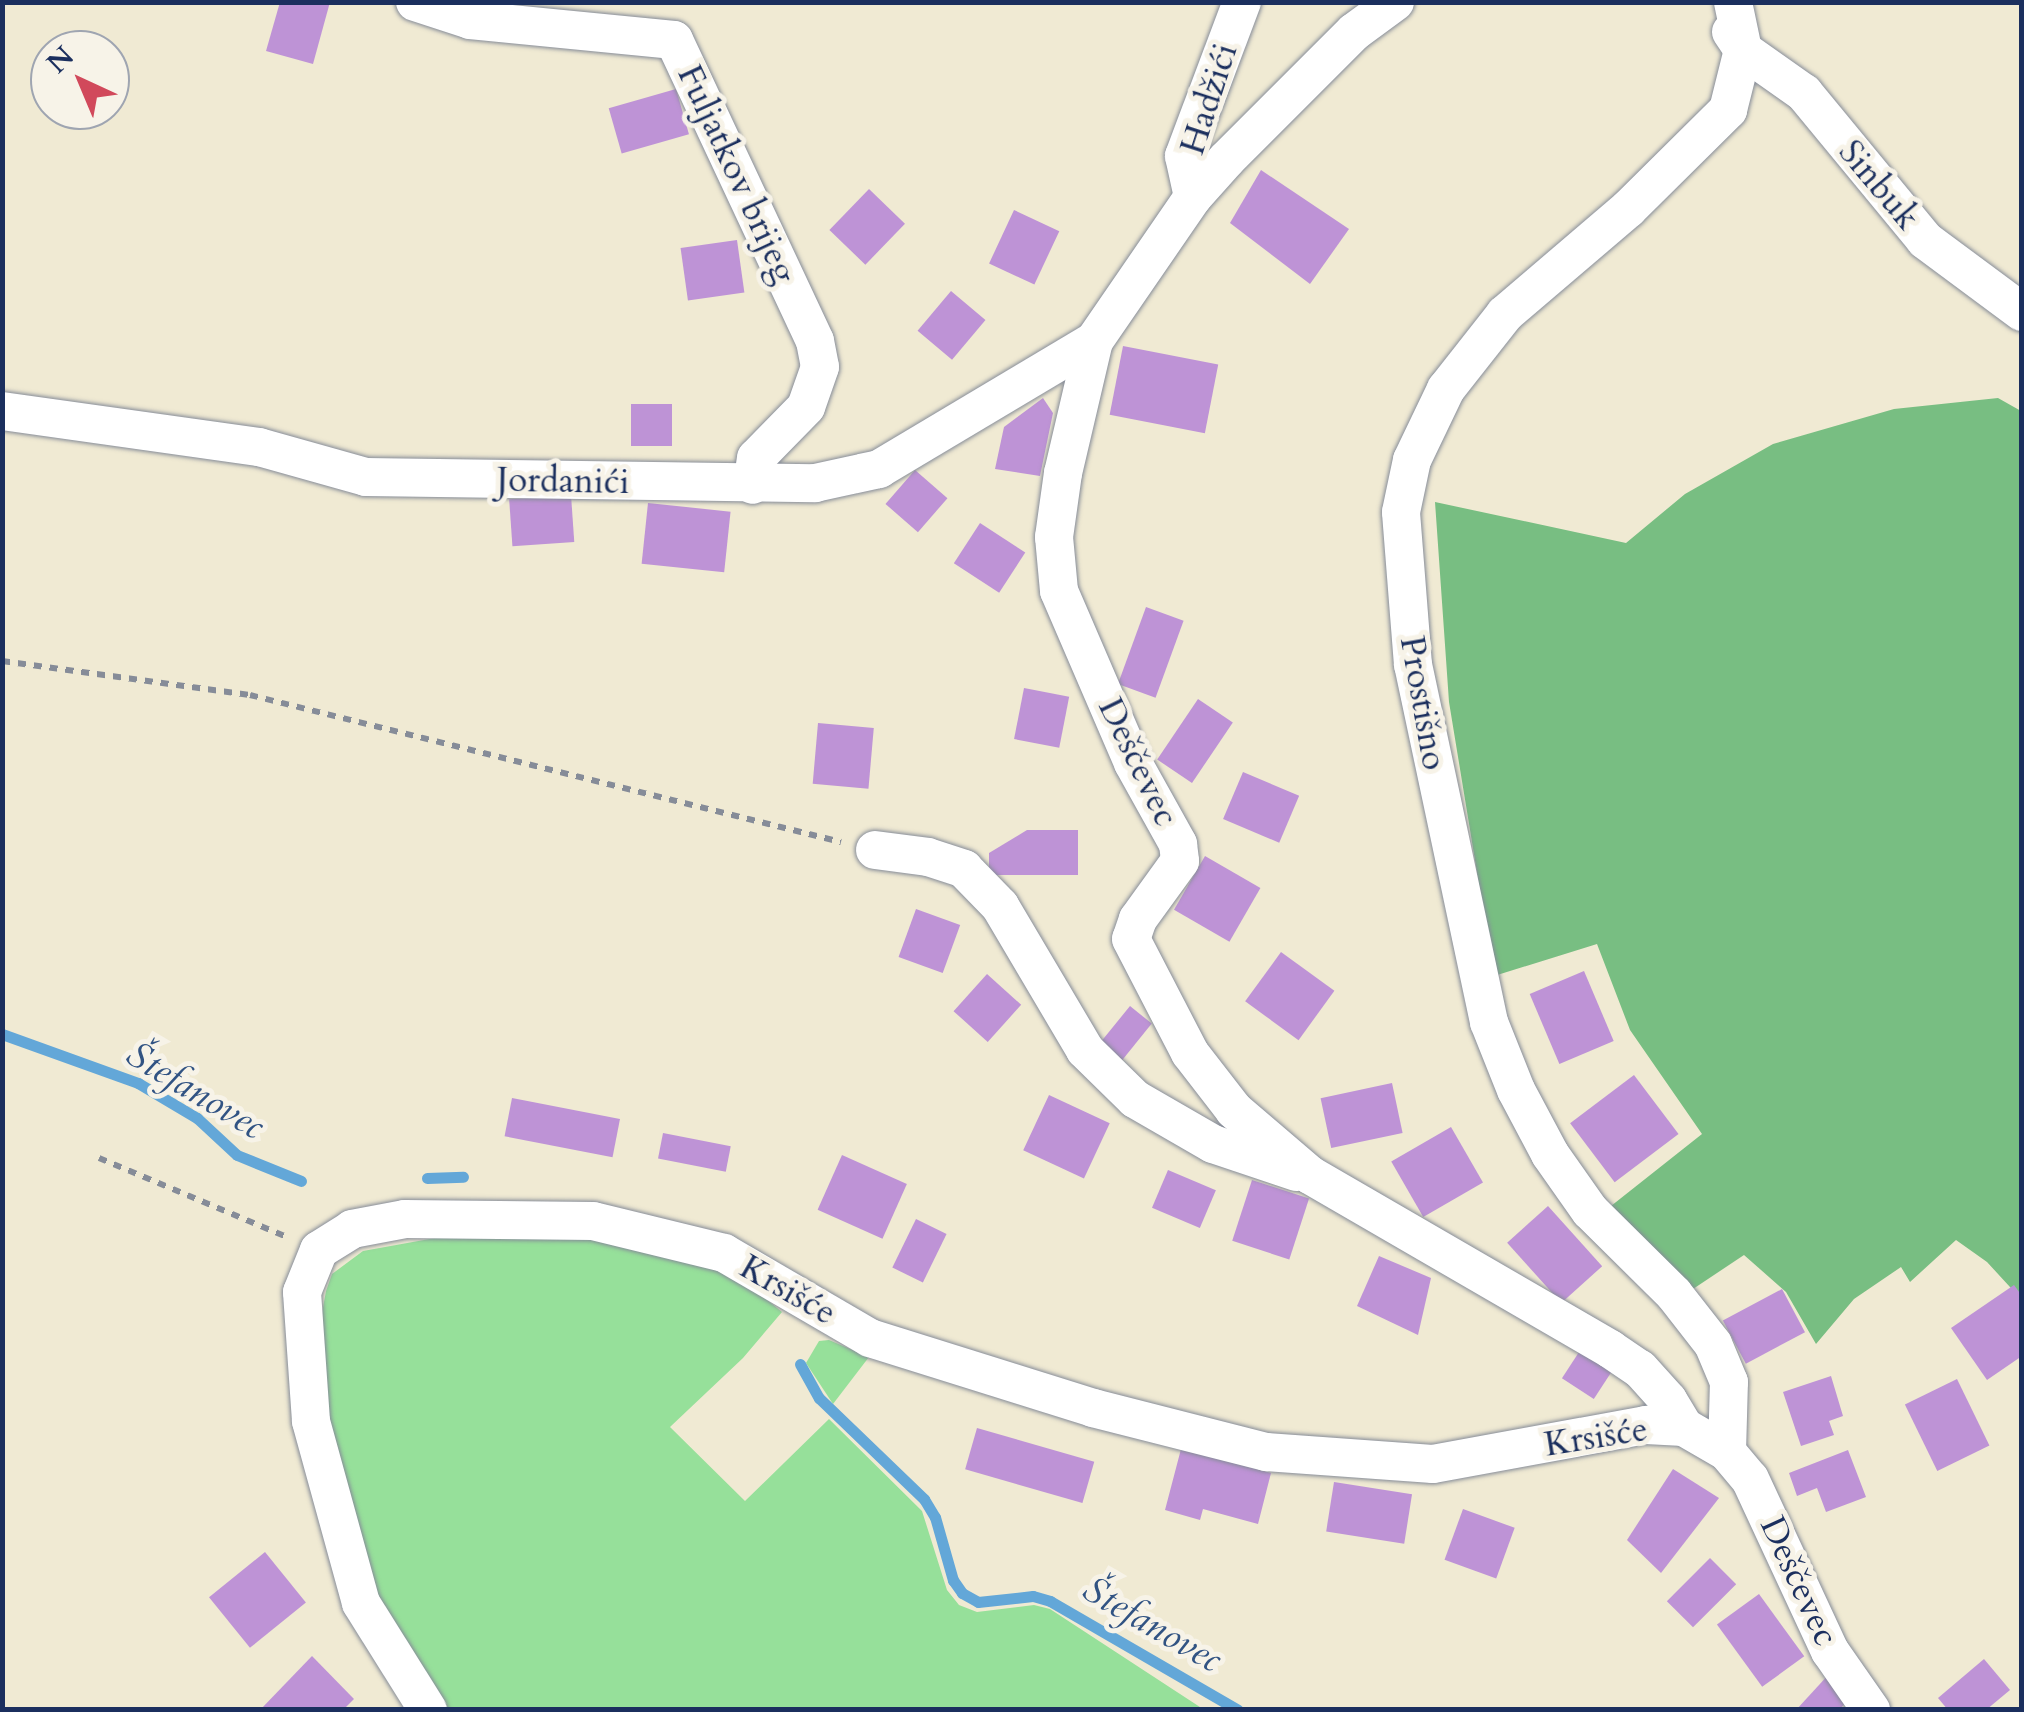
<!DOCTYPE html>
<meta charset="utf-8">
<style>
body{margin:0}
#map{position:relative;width:2024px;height:1712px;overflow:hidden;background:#f0ead3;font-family:Cardo,serif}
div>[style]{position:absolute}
.green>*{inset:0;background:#96e09a}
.forest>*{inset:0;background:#78be82}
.stream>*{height:11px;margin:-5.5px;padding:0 5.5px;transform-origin:5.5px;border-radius:5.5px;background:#63a7d8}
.building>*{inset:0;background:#be93d6;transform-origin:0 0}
.path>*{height:6px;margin-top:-3px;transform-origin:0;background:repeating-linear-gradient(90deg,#868c98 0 8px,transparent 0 16px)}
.roads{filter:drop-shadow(0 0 2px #868c98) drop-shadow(0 0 2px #868c98)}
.minor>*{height:38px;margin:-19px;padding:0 19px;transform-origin:19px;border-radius:19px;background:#fff}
span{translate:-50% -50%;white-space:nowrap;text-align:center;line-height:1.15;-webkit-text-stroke:10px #f7f3e8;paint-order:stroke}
.street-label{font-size:35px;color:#1b2f5e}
.water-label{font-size:38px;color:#315383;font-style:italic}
.frame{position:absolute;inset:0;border:5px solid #1b2f5e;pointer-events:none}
.north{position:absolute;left:30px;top:30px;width:100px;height:100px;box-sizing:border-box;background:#f7f3e8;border:2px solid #9fa5b1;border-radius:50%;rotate:316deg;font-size:28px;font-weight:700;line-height:40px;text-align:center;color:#1b2f5e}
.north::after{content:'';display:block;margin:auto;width:35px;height:45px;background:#d1495b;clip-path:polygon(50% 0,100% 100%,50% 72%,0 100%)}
</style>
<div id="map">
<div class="green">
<div style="clip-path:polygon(591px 1233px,723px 1264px,782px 1312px,743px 1358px,670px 1427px,745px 1501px,829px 1419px,922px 1511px,947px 1590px,959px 1605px,977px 1612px,1034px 1605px,1050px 1609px,1203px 1709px,442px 1709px,378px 1601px,328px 1424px,322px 1313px,326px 1291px,332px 1274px,363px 1251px,446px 1236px,516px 1239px)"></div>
<div style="clip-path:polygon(829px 1340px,869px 1357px,833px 1404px,806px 1363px,819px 1341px)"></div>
</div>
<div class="forest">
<div style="clip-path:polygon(1998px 398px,2021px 411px,2021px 1299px,1987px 1262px,1956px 1240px,1910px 1282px,1901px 1267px,1854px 1299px,1816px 1344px,1786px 1292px,1744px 1255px,1687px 1293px,1611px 1206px,1702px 1134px,1630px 1030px,1597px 944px,1494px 976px,1449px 702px,1435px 502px,1626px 543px,1685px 494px,1773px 444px,1894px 409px)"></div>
</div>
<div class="stream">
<div style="left:2px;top:1034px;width:145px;rotate:19.8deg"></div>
<div style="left:138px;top:1083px;width:69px;rotate:30.7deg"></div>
<div style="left:197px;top:1118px;width:54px;rotate:42.8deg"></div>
<div style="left:237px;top:1155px;width:69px;rotate:22.1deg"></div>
<div style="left:427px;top:1178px;width:36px;rotate:-2deg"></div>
<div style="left:800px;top:1364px;width:39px;rotate:61deg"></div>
<div style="left:819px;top:1398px;width:146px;rotate:43.9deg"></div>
<div style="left:924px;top:1499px;width:21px;rotate:59deg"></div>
<div style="left:935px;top:1517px;width:66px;rotate:74.1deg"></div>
<div style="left:953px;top:1580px;width:16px;rotate:55deg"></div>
<div style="left:962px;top:1593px;width:18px;rotate:29deg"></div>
<div style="left:978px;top:1602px;width:55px;rotate:-6.2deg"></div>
<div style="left:1033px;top:1596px;width:18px;rotate:16deg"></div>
<div style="left:1050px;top:1601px;width:217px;rotate:30.1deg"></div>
</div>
<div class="building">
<div style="clip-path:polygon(280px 2px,330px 2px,313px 64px,266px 51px)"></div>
<div style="left:676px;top:89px;width:47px;height:70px;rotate:74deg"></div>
<div style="clip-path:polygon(1261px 170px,1349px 229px,1310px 284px,1230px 223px)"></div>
<div style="left:869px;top:189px;width:50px;height:57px;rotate:44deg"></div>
<div style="left:1014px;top:210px;width:50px;height:59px;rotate:25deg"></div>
<div style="left:737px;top:240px;width:53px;height:57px;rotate:82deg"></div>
<div style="left:951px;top:291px;width:45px;height:52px;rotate:40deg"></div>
<div style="left:1123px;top:346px;width:97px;height:70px;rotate:11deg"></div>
<div style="clip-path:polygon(1043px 398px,1053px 413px,1040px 476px,995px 469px,1004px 427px)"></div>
<div style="left:631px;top:404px;width:41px;height:42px"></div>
<div style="left:915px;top:470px;width:43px;height:45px;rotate:41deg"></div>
<div style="left:571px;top:495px;width:47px;height:62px;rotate:86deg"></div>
<div style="left:648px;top:503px;width:83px;height:61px;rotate:6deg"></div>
<div style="left:980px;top:523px;width:54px;height:48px;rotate:33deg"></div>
<div style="left:1146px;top:607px;width:40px;height:82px;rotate:20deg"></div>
<div style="left:1024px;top:688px;width:46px;height:52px;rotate:11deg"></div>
<div style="left:1198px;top:699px;width:42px;height:73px;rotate:34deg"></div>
<div style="left:818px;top:723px;width:56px;height:61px;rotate:5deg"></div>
<div style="left:1243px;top:772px;width:61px;height:51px;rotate:23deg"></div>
<div style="clip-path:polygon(1027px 830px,1078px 830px,1078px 875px,989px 875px,989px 853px)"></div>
<div style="left:1205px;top:856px;width:64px;height:62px;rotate:30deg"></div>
<div style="left:916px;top:909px;width:47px;height:51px;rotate:20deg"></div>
<div style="left:1281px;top:952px;width:66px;height:61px;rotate:36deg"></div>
<div style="left:1584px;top:971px;width:76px;height:59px;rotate:67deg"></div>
<div style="left:987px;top:974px;width:46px;height:50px;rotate:42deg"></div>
<div style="left:1130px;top:1006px;width:28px;height:50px;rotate:39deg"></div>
<div style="left:1634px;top:1075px;width:74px;height:80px;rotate:53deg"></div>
<div style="left:1392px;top:1083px;width:51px;height:73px;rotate:78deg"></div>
<div style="left:1049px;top:1095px;width:67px;height:61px;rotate:25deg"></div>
<div style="left:512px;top:1098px;width:110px;height:39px;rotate:11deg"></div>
<div style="left:1451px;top:1127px;width:64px;height:69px;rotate:60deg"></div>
<div style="left:663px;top:1133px;width:69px;height:26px;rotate:11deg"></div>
<div style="left:842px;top:1155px;width:71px;height:60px;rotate:24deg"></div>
<div style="left:1168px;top:1170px;width:52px;height:41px;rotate:23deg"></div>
<div style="left:1252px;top:1180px;width:60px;height:64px;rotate:18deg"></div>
<div style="left:1548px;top:1206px;width:81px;height:55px;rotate:48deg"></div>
<div style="left:916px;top:1219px;width:34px;height:54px;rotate:26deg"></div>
<div style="clip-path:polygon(1379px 1256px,1431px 1278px,1418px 1335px,1357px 1306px)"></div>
<div style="clip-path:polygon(2014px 1285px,2022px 1296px,2022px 1356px,1987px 1380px,1951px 1328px)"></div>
<div style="left:1782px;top:1289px;width:49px;height:67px;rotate:62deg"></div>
<div style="left:1581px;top:1349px;width:38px;height:35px;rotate:33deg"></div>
<div style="clip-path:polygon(1831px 1376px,1843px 1416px,1829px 1421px,1834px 1435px,1801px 1446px,1783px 1392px)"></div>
<div style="left:1957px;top:1379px;width:74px;height:58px;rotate:64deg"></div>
<div style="left:977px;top:1428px;width:122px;height:43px;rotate:16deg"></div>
<div style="clip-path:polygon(1181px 1449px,1271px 1473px,1258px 1524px,1203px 1509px,1200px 1520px,1165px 1510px)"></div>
<div style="clip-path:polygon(1848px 1450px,1866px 1497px,1826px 1512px,1817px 1488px,1797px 1496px,1789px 1473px)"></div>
<div style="clip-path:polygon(1673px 1469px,1719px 1498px,1661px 1573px,1627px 1540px)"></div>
<div style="left:1334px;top:1482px;width:79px;height:50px;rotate:9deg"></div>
<div style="left:1463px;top:1509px;width:55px;height:54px;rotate:20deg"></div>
<div style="left:265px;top:1552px;width:65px;height:72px;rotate:51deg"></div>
<div style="left:1710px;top:1558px;width:37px;height:61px;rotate:45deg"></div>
<div style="left:1759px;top:1594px;width:77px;height:52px;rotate:54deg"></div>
<div style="clip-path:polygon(312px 1656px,354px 1699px,343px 1710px,260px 1710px)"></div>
<div style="clip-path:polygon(1984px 1659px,2010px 1690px,1986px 1710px,1948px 1710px,1938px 1698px)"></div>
<div style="clip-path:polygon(1830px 1673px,1853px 1695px,1839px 1710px,1796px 1710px)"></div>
</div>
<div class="path">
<div style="left:2px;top:661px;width:250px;rotate:7.8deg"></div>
<div style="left:250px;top:695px;width:609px;rotate:13.97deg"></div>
<div style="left:99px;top:1158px;width:202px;rotate:22.8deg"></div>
</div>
<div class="roads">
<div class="minor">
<div style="left:415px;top:2px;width:58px;rotate:18.1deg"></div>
<div style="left:470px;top:20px;width:205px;rotate:5.6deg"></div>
<div style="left:674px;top:40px;width:332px;rotate:64.9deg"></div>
<div style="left:815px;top:341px;width:26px;rotate:79deg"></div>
<div style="left:820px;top:367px;width:42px;rotate:109.3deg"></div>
<div style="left:806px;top:407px;width:71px;rotate:134.4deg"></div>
<div style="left:756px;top:458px;width:27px;rotate:98deg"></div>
<div style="left:1395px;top:2px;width:51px;rotate:143.8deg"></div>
<div style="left:1354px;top:32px;width:180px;rotate:135deg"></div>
<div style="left:1227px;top:159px;width:51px;rotate:131.8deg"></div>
<div style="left:1193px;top:197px;width:175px;rotate:124.5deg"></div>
<div style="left:1094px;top:341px;width:136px;rotate:103.2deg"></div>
<div style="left:1063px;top:473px;width:65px;rotate:98deg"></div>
<div style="left:1054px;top:537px;width:54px;rotate:84.7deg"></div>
<div style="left:1059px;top:591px;width:187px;rotate:66.7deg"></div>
<div style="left:1133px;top:763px;width:93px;rotate:60.9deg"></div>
<div style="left:1178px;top:844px;width:17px;rotate:83deg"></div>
<div style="left:1180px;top:861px;width:72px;rotate:125.9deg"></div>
<div style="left:1138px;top:919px;width:21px;rotate:109deg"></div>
<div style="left:1131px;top:939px;width:128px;rotate:62.6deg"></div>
<div style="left:1190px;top:1053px;width:72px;rotate:52.3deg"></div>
<div style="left:1234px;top:1110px;width:100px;rotate:40.5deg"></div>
<div style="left:1310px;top:1175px;width:347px;rotate:30.1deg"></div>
<div style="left:1610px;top:1349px;width:36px;rotate:34deg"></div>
<div style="left:1640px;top:1369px;width:42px;rotate:47.9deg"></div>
<div style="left:1668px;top:1400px;width:31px;rotate:59deg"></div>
<div style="left:1731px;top:32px;width:22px;rotate:56deg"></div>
<div style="left:1743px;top:50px;width:75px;rotate:35.2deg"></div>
<div style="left:1804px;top:93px;width:190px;rotate:50.5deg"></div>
<div style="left:1925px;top:240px;width:121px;rotate:36.6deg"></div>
<div style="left:1193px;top:197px;width:42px;rotate:-102.4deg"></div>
<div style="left:1184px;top:156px;width:165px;rotate:-69.4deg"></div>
<div style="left:2px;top:411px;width:260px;rotate:8deg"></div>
<div style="left:259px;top:447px;width:111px;rotate:15.7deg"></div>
<div style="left:366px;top:477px;width:449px;rotate:0.8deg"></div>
<div style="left:815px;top:483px;width:66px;rotate:-12.3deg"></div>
<div style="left:879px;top:469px;width:250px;rotate:-30.8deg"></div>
<div style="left:875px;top:850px;width:53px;rotate:7.5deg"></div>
<div style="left:928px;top:857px;width:38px;rotate:18deg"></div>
<div style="left:964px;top:869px;width:52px;rotate:45.8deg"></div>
<div style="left:1000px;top:906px;width:167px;rotate:59.4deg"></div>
<div style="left:1085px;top:1050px;width:70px;rotate:44.4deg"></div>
<div style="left:1135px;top:1099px;width:90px;rotate:30deg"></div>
<div style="left:1213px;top:1144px;width:88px;rotate:18.6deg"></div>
<div style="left:1727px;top:1452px;width:70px;rotate:-88.4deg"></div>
<div style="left:1729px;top:1382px;width:41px;rotate:-112.8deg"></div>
<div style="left:1713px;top:1344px;width:63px;rotate:-128deg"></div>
<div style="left:1674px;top:1294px;width:118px;rotate:-135.3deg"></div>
<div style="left:1590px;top:1211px;width:70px;rotate:-125.1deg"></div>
<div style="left:1550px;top:1154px;width:72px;rotate:-118deg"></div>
<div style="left:1516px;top:1090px;width:73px;rotate:-111.7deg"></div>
<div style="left:1489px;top:1022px;width:365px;rotate:-102deg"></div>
<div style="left:1413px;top:665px;width:153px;rotate:-94.5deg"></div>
<div style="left:1401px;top:512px;width:53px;rotate:-78.1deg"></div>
<div style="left:1412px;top:460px;width:79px;rotate:-64.4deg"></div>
<div style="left:1446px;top:389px;width:95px;rotate:-51.8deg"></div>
<div style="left:1505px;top:314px;width:162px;rotate:-40.5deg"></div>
<div style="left:1628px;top:209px;width:141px;rotate:-44.7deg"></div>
<div style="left:1728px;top:110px;width:62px;rotate:-76deg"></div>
<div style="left:1743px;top:50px;width:49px;rotate:-101.8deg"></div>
<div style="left:428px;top:1710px;width:126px;rotate:-122.1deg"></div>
<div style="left:361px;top:1603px;width:189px;rotate:-105.4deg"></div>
<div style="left:311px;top:1421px;width:129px;rotate:-94deg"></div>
<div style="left:302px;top:1292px;width:45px;rotate:-68deg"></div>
<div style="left:319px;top:1250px;width:39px;rotate:-32deg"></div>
<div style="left:352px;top:1229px;width:54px;rotate:-10.7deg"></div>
<div style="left:405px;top:1219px;width:188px;rotate:0.6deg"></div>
<div style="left:593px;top:1221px;width:135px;rotate:13.7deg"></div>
<div style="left:724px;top:1253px;width:169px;rotate:30.2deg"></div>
<div style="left:870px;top:1338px;width:234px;rotate:17.4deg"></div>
<div style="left:1093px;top:1408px;width:179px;rotate:14.3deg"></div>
<div style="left:1266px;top:1452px;width:167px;rotate:4.1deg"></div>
<div style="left:1433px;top:1464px;width:217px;rotate:-10.4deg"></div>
<div style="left:1646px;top:1425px;width:38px;rotate:3deg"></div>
<div style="left:1684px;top:1427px;width:50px;rotate:30.2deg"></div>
<div style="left:1727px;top:1452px;width:35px;rotate:50deg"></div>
<div style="left:1750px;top:1479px;width:190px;rotate:65.1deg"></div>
<div style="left:1830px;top:1651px;width:72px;rotate:55.2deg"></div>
</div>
</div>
<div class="street-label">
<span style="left:1209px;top:99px;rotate:-72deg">Hadžići</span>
<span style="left:737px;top:174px;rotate:65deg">Fuljatkov brijeg</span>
<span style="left:1879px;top:185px;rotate:50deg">Sinbuk</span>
<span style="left:563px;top:481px;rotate:1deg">Jordanići</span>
<span style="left:1423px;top:703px;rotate:80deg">Prostišno</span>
<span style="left:1138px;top:762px;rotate:64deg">Deščevec</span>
<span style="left:788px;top:1290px;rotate:30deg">Krsišće</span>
<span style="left:1596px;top:1437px;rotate:-9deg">Krsišće</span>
<span style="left:1799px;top:1581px;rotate:65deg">Deščevec</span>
</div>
<div class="water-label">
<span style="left:195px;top:1091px;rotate:31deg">Štefanovec</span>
<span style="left:1152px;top:1625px;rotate:30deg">Štefanovec</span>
</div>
<div class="frame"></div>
<div class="north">N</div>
</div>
